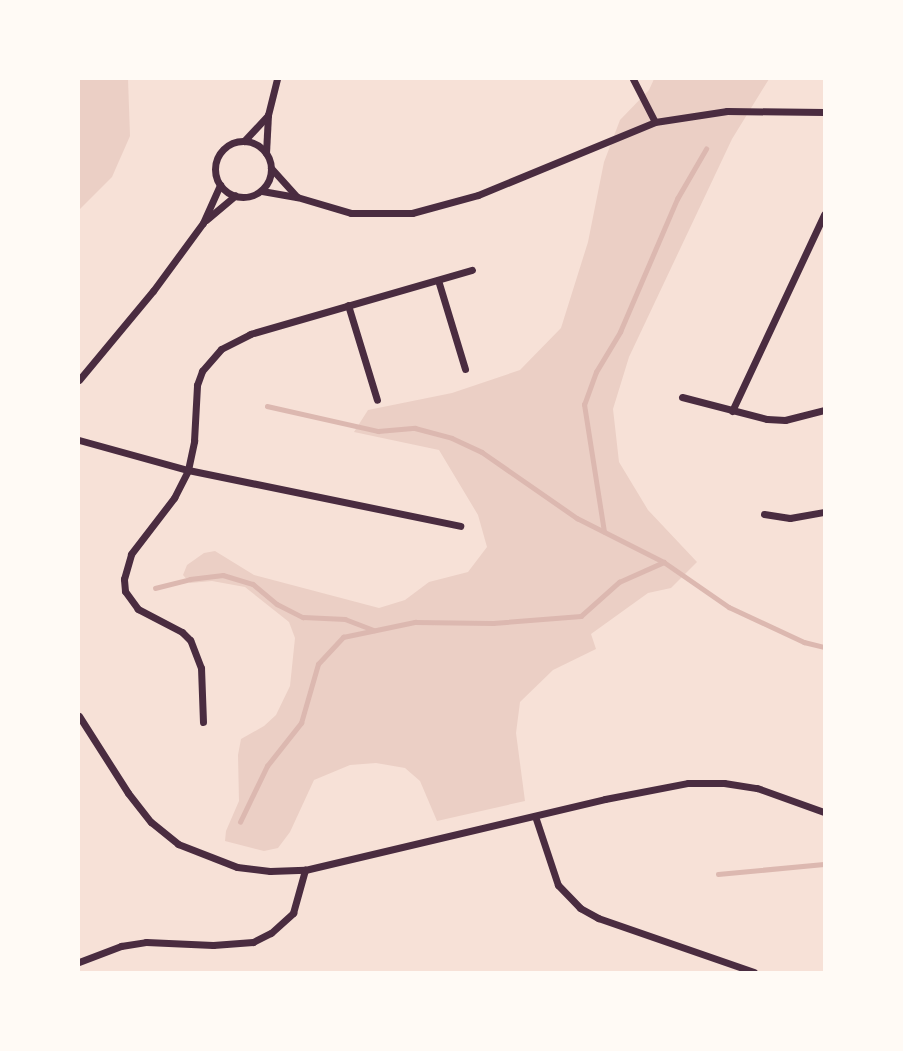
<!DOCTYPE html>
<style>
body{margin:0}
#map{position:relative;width:903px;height:1051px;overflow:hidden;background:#f7e1d7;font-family:"Fira Sans Condensed",sans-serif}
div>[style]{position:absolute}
.green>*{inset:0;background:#ebcfc5}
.stream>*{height:4.5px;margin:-2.25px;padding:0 2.25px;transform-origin:2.25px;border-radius:2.25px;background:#dcb8b0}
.minor>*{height:7px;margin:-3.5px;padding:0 3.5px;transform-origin:3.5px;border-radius:3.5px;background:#4a2c40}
.minor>.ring{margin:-3.5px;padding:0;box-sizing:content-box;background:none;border:7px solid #4a2c40;border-radius:50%}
span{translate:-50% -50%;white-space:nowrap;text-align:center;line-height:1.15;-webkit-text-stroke:7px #fffaf5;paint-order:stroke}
.frame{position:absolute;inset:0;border:80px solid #fffaf5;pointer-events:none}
</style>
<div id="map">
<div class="green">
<div style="clip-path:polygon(79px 79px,128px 79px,130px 136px,112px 177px,79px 210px)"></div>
<div style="clip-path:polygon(654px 79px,769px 79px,732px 139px,629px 357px,613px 409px,619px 462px,648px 510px,697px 562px,671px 588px,648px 593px,591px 634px,596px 649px,553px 670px,520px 702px,516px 733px,525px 801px,437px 821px,420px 781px,405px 768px,376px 763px,350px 765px,314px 780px,290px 832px,278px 848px,264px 851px,225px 841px,226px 831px,239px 801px,238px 755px,241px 739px,264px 726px,276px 715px,290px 686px,295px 638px,289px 622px,245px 587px,212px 581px,190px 583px,183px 575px,187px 565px,204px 553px,215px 551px,254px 575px,379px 608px,405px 600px,429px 582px,468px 572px,487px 547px,478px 515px,439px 450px,354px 432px,368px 410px,452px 393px,520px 370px,561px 328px,588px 242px,604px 162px,620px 120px,649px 90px)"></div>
</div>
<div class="stream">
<div style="left:267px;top:406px;width:114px;rotate:12.7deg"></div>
<div style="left:378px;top:431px;width:37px;rotate:-5deg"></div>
<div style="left:415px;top:428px;width:38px;rotate:15deg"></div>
<div style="left:452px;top:438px;width:33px;rotate:25deg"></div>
<div style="left:482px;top:452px;width:116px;rotate:34.8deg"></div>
<div style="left:577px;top:518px;width:97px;rotate:26.8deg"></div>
<div style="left:664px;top:562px;width:79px;rotate:34.7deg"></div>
<div style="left:729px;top:607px;width:83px;rotate:25deg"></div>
<div style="left:804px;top:642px;width:21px;rotate:14deg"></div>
<div style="left:604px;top:532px;width:129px;rotate:-98.9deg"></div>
<div style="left:584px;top:405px;width:35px;rotate:-70deg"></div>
<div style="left:596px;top:372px;width:47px;rotate:-59deg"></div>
<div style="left:620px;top:332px;width:145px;rotate:-66.8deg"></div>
<div style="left:677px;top:199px;width:58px;rotate:-59.9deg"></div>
<div style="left:155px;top:588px;width:36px;rotate:-14deg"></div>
<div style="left:190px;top:579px;width:33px;rotate:-7deg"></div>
<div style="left:223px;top:575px;width:31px;rotate:17deg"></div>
<div style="left:253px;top:584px;width:31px;rotate:40deg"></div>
<div style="left:277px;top:604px;width:29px;rotate:27deg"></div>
<div style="left:303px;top:617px;width:42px;rotate:2.7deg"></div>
<div style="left:345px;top:619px;width:31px;rotate:21deg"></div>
<div style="left:240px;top:822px;width:62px;rotate:-64.3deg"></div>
<div style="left:267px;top:766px;width:55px;rotate:-51.7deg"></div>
<div style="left:301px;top:723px;width:61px;rotate:-73.9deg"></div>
<div style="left:318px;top:664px;width:37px;rotate:-47deg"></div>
<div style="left:343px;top:637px;width:74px;rotate:-11.8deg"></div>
<div style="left:415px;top:622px;width:78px;rotate:0.7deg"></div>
<div style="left:493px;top:623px;width:88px;rotate:-4.5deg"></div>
<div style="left:581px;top:616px;width:51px;rotate:-41.8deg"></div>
<div style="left:619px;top:582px;width:49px;rotate:-24deg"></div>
<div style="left:718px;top:874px;width:106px;rotate:-5.4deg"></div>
</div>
<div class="minor">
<div style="left:633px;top:79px;width:48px;rotate:62.9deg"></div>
<div style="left:244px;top:141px;width:35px;rotate:-47deg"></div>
<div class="ring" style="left:215px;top:141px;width:49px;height:49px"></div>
<div style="left:266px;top:153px;width:38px;rotate:-87deg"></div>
<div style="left:268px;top:115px;width:37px;rotate:-76deg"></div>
<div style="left:271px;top:168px;width:38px;rotate:48deg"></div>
<div style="left:262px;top:191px;width:36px;rotate:10deg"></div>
<div style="left:297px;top:197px;width:56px;rotate:16.5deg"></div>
<div style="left:351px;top:213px;width:61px"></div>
<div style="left:412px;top:213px;width:68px;rotate:-15.3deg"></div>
<div style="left:478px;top:195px;width:191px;rotate:-22.4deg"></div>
<div style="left:655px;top:122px;width:73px;rotate:-8.7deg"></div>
<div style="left:727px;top:111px;width:97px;rotate:0.6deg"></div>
<div style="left:206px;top:220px;width:38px;rotate:-40deg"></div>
<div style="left:438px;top:280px;width:93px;rotate:73.1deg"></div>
<div style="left:348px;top:305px;width:99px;rotate:73deg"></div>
<div style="left:79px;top:380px;width:116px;rotate:-50.3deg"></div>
<div style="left:153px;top:291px;width:84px;rotate:-53.7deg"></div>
<div style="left:203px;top:223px;width:42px;rotate:-65.9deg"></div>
<div style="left:682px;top:397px;width:88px;rotate:14.5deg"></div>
<div style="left:767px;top:419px;width:18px;rotate:3deg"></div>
<div style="left:785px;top:420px;width:40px;rotate:-14.4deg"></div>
<div style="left:732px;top:411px;width:217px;rotate:-64.9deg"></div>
<div style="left:79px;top:440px;width:113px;rotate:15.4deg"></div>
<div style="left:188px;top:470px;width:278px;rotate:11.6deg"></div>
<div style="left:764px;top:514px;width:26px;rotate:9deg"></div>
<div style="left:790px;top:518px;width:35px;rotate:-10deg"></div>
<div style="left:79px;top:716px;width:91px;rotate:57.5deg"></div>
<div style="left:128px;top:793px;width:37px;rotate:52deg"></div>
<div style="left:151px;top:822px;width:35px;rotate:39deg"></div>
<div style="left:178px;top:844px;width:63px;rotate:21.3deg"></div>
<div style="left:237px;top:867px;width:33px;rotate:7deg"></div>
<div style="left:270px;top:871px;width:35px;rotate:-2deg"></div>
<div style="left:305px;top:870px;width:308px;rotate:-13.3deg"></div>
<div style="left:605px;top:799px;width:85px;rotate:-10.9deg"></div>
<div style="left:688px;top:783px;width:36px"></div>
<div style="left:724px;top:783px;width:33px;rotate:9deg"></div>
<div style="left:757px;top:788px;width:71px;rotate:19.7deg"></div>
<div style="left:203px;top:722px;width:54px;rotate:-92.1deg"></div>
<div style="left:201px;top:668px;width:30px;rotate:-111deg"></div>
<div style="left:190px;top:640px;width:11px;rotate:-135deg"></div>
<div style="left:182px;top:632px;width:50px;rotate:-152.4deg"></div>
<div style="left:138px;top:609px;width:22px;rotate:-126deg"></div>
<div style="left:125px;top:591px;width:12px;rotate:-95deg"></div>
<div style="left:124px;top:579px;width:26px;rotate:-74deg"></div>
<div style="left:131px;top:554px;width:71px;rotate:-52.5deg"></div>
<div style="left:174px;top:498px;width:31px;rotate:-63deg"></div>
<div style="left:188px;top:470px;width:30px;rotate:-78deg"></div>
<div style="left:194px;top:441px;width:56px;rotate:-86.9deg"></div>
<div style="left:197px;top:385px;width:15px;rotate:-70deg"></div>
<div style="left:202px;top:371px;width:29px;rotate:-49deg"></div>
<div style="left:221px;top:349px;width:33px;rotate:-27deg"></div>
<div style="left:250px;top:334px;width:231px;rotate:-16.1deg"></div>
<div style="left:535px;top:816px;width:73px;rotate:71.6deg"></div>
<div style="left:558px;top:885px;width:32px;rotate:46deg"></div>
<div style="left:580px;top:908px;width:21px;rotate:29deg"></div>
<div style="left:598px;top:918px;width:165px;rotate:19.1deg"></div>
<div style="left:79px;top:962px;width:45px;rotate:-20.9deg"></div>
<div style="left:121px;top:946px;width:25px;rotate:-9deg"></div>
<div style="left:146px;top:942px;width:67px;rotate:2.6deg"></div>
<div style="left:213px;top:945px;width:40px;rotate:-4.3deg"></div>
<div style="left:253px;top:942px;width:20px;rotate:-27deg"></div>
<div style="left:271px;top:933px;width:30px;rotate:-42deg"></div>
<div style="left:293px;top:913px;width:45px;rotate:-74.4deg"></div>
</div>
<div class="frame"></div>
</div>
